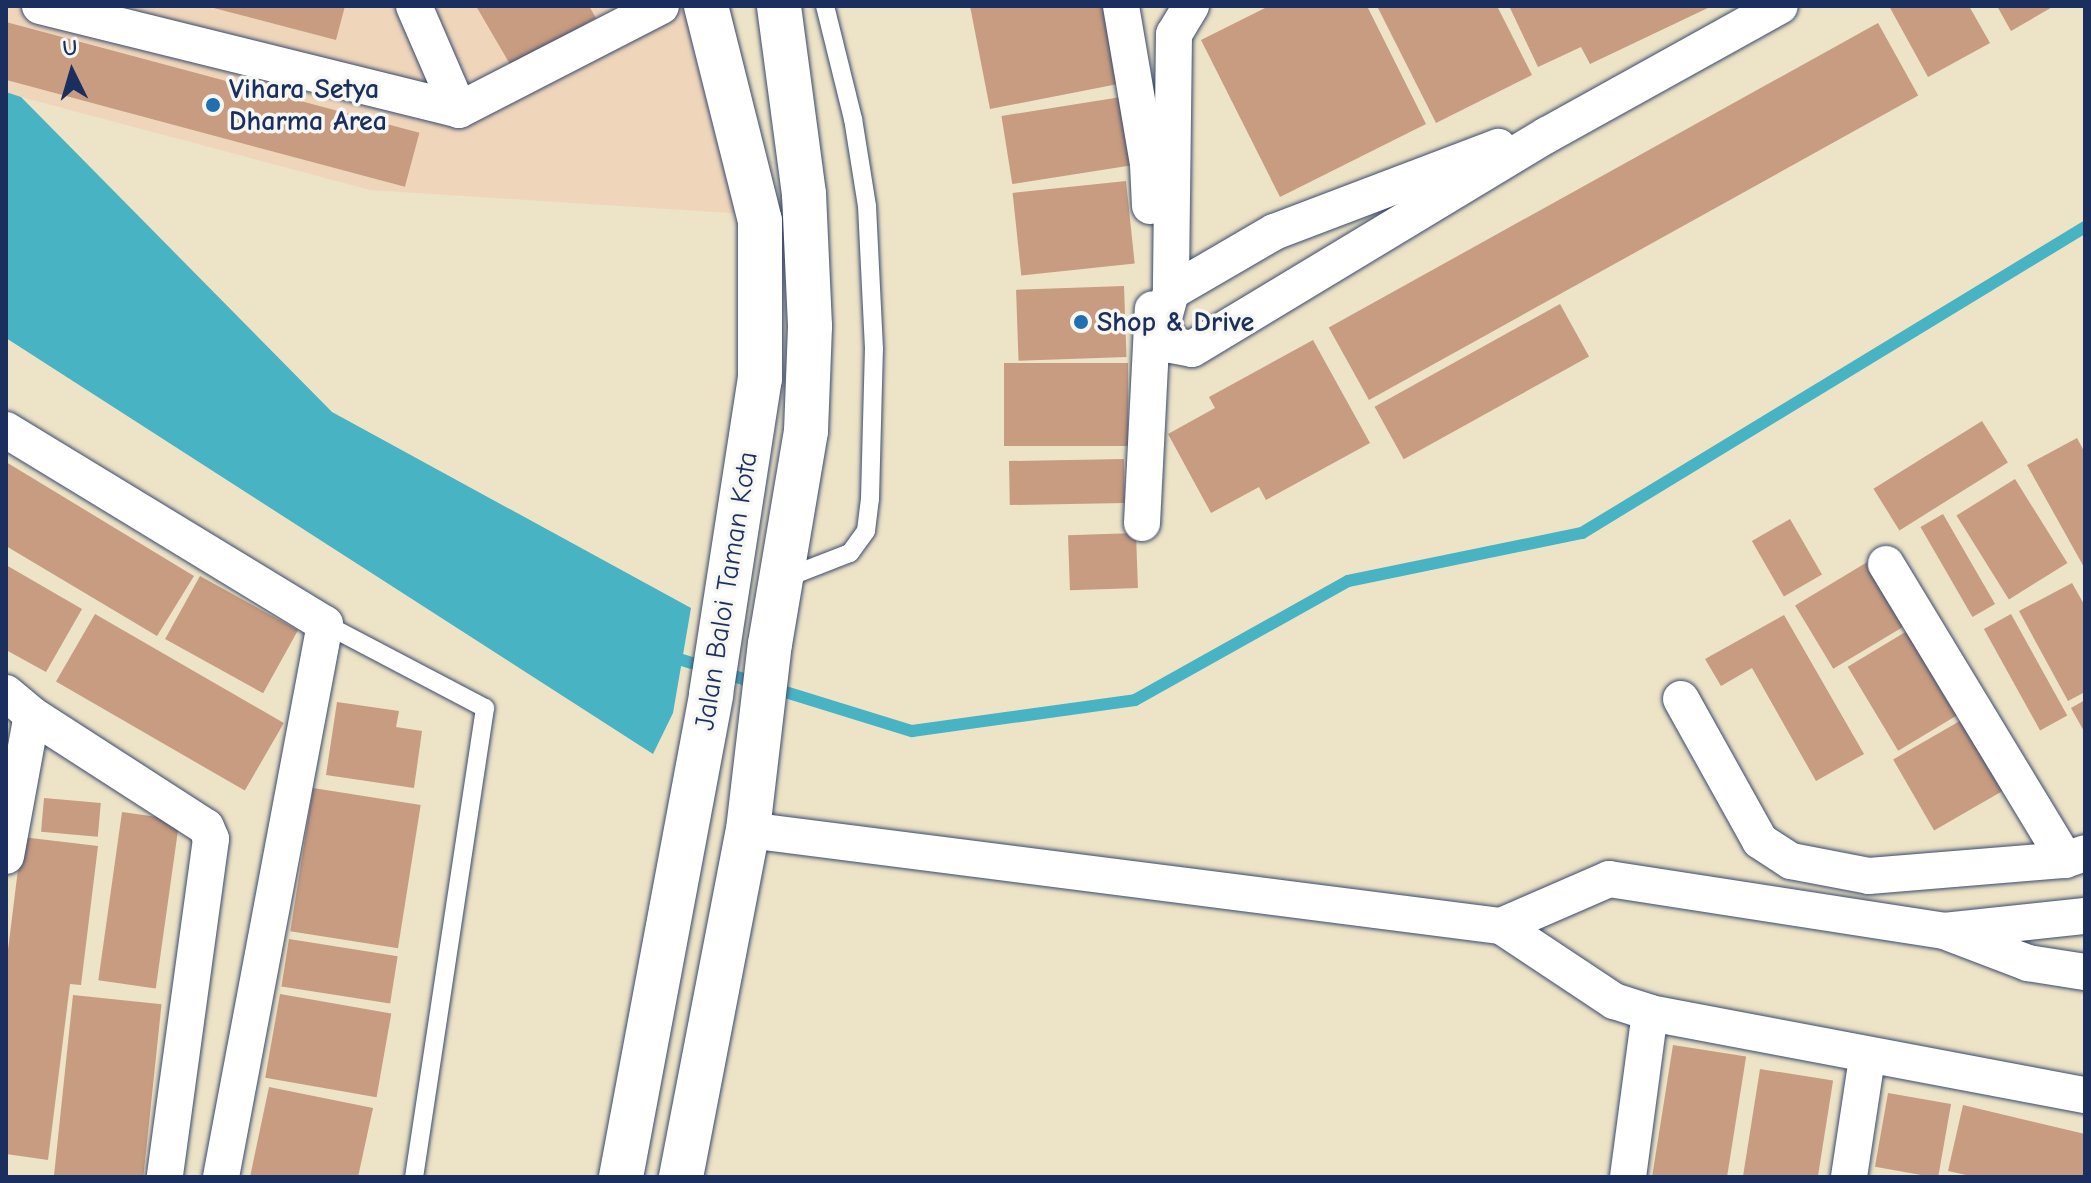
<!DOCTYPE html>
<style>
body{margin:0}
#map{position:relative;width:2091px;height:1183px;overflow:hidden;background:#ede3c6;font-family:"Comic Neue",sans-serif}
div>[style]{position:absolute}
.built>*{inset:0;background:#efd6bb}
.water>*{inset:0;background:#47b3c3}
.stream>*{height:12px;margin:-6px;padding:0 6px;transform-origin:6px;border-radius:6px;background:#47b3c3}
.building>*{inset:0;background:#c79c80;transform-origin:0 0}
.roads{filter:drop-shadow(0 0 2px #3a4a6e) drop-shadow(0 0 2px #3a4a6e)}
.lane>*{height:18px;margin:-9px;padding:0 9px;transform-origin:9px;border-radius:9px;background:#fff}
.street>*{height:36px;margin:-18px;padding:0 18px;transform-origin:18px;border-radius:18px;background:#fff}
.highway>*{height:44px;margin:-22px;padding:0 22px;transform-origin:22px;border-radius:22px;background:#fff}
.dots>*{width:22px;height:22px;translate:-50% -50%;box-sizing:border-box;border:4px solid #f6f6f2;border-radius:50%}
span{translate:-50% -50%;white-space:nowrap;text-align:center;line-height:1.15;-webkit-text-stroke:7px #f6f6f2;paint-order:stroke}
.poi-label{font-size:28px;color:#1b2f5e;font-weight:700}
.left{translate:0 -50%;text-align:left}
.street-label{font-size:28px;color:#1b2f5e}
.frame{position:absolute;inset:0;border:8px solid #1b2f5e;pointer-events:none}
.north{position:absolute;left:32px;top:32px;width:80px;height:80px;-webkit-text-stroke:6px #f6f6f2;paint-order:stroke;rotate:355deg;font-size:22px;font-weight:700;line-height:32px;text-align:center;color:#1b2f5e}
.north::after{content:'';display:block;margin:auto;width:28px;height:36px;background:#1b2f5e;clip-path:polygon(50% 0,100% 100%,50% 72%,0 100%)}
</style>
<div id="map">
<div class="built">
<div style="clip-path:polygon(6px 6px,732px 6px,760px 215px,370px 190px,21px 97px,6px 92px)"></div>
</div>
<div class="water">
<div style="clip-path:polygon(6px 92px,21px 97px,332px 412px,691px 608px,673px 713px,653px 754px,6px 338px)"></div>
</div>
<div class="stream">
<div style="left:682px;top:660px;width:241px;rotate:17.2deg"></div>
<div style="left:912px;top:731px;width:225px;rotate:-7.9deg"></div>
<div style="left:1135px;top:700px;width:244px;rotate:-29.2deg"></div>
<div style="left:1348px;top:581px;width:239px;rotate:-11.6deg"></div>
<div style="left:1582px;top:533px;width:589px;rotate:-31.31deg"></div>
</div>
<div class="building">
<div style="clip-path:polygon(206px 6px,345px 6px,336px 40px)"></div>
<div style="clip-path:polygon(476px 6px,589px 6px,596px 18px,511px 66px)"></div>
<div style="clip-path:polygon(970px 6px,1103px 6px,1118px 84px,990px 109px)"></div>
<div style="clip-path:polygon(1269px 6px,1367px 6px,1426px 124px,1280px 197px,1201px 40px)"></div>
<div style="clip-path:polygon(1377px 6px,1497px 6px,1532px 75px,1436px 123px)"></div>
<div style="clip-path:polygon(1514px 6px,1712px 6px,1590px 64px,1581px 47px,1538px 67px,1510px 8px)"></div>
<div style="clip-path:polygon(1889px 6px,1969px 6px,1990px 43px,1928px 77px)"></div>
<div style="clip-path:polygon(1997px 6px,2054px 6px,2011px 31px)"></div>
<div style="left:6px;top:22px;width:428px;height:56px;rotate:15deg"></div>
<div style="left:1878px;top:23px;width:83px;height:628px;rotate:61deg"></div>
<div style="left:1121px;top:97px;width:69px;height:121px;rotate:81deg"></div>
<div style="left:1126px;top:181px;width:83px;height:114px;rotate:84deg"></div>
<div style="left:1124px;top:286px;width:71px;height:108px;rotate:88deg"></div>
<div style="left:1560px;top:304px;width:60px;height:212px;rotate:61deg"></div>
<div style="clip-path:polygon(1313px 340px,1370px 443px,1266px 500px,1259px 487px,1211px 513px,1168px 434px,1215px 408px,1209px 397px)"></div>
<div style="left:1004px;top:363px;width:124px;height:83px"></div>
<div style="left:1982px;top:421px;width:49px;height:128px;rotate:58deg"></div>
<div style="clip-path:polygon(2077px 438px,2085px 453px,2085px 569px,2027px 465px)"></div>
<div style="left:1124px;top:459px;width:44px;height:115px;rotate:89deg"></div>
<div style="clip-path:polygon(6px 462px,194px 576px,157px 636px,6px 546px)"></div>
<div style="left:2015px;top:479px;width:99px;height:69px;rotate:58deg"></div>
<div style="left:1943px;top:514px;width:104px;height:26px;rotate:60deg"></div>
<div style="left:1790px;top:519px;width:64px;height:44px;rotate:60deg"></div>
<div style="left:1136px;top:533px;width:55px;height:68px;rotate:88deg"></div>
<div style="left:1874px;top:558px;width:74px;height:92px;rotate:59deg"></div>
<div style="clip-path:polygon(6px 565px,82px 609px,46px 672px,6px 650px)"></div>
<div style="left:200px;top:576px;width:112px;height:72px;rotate:29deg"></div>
<div style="clip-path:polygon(2072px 583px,2085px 606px,2085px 692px,2068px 701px,2019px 611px)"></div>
<div style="left:95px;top:614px;width:218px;height:78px;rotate:30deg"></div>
<div style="left:2011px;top:614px;width:116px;height:31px;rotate:61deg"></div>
<div style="clip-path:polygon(1784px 615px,1864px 754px,1816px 781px,1752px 668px,1721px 686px,1705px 659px)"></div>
<div style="left:1912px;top:628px;width:98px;height:75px;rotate:59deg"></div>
<div style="clip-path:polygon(2085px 700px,2085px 733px,2071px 708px)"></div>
<div style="clip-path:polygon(337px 702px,399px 711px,396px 727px,422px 731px,414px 788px,326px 775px)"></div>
<div style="left:1965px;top:718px;width:82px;height:83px;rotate:60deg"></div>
<div style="left:313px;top:788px;width:109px;height:145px;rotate:9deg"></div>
<div style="left:44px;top:798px;width:57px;height:34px;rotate:5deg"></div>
<div style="left:122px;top:812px;width:58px;height:170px;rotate:8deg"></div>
<div style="clip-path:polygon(22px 837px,98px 846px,81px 985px,70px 984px,48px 1160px,6px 1154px,6px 966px)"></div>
<div style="left:289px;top:939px;width:110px;height:48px;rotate:9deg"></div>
<div style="left:280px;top:994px;width:113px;height:85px;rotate:10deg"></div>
<div style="left:73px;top:995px;width:89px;height:182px;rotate:6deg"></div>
<div style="left:1673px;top:1045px;width:74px;height:134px;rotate:9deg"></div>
<div style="left:1760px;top:1069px;width:74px;height:110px;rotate:9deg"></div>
<div style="clip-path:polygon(269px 1087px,373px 1108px,358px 1177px,250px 1177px)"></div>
<div style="left:1888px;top:1093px;width:64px;height:75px;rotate:10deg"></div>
<div style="clip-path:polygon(1963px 1105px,2085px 1134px,2085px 1177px,1975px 1177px,1948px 1171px)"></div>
</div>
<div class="roads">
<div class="lane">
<div style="left:783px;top:579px;width:72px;rotate:-21.2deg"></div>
<div style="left:850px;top:553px;width:27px;rotate:-54deg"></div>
<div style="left:866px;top:531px;width:32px;rotate:-83deg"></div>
<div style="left:870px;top:499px;width:150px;rotate:-88.5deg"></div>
<div style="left:874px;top:349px;width:143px;rotate:-92.8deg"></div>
<div style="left:867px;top:206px;width:88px;rotate:-99.1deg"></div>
<div style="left:853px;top:119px;width:116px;rotate:-103.9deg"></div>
<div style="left:323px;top:623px;width:183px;rotate:27.7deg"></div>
<div style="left:485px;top:708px;width:474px;rotate:98.6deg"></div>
</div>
<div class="street">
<div style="left:40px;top:6px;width:432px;rotate:13.9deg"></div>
<div style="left:459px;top:110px;width:227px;rotate:-27.2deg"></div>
<div style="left:414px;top:6px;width:113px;rotate:66.6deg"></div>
<div style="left:1121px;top:6px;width:160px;rotate:80.3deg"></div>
<div style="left:1148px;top:164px;width:42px;rotate:87.3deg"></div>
<div style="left:1191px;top:6px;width:33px;rotate:121deg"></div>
<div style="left:1174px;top:34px;width:258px;rotate:90.7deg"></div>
<div style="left:1171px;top:292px;width:34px;rotate:105deg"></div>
<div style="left:1162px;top:325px;width:22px;rotate:63deg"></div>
<div style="left:1172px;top:345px;width:20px;rotate:11deg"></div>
<div style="left:1192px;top:349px;width:415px;rotate:-31.1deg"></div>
<div style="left:1547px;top:135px;width:266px;rotate:-29deg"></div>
<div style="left:1171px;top:292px;width:119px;rotate:-30.2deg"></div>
<div style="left:1274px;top:232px;width:240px;rotate:-20.8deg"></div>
<div style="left:6px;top:430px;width:368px;rotate:31.3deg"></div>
<div style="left:1142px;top:523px;width:214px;rotate:-87.1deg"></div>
<div style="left:1886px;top:564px;width:346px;rotate:58.8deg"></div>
<div style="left:6px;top:693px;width:34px;rotate:40deg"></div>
<div style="left:32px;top:715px;width:207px;rotate:32.8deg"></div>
<div style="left:206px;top:827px;width:13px;rotate:67deg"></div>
<div style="left:211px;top:839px;width:341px;rotate:97.8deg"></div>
<div style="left:1681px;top:699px;width:162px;rotate:60.9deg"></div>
<div style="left:1760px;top:841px;width:37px;rotate:33deg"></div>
<div style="left:1791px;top:861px;width:79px;rotate:10.9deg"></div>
<div style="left:1869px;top:876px;width:197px;rotate:-4.7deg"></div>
<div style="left:2065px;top:860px;width:21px;rotate:-19deg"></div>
<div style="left:748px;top:830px;width:759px;rotate:7.27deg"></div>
<div style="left:1501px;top:926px;width:118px;rotate:-23.5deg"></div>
<div style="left:1609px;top:879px;width:339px;rotate:8.8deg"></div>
<div style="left:1944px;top:931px;width:142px;rotate:-6.1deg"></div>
<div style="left:6px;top:856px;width:143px;rotate:-79.6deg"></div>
<div style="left:1501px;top:926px;width:136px;rotate:33.6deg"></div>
<div style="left:1614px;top:1001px;width:38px;rotate:18deg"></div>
<div style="left:1650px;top:1013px;width:443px;rotate:10.7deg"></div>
<div style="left:1949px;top:933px;width:85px;rotate:20.8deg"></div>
<div style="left:2028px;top:963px;width:58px;rotate:9deg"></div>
<div style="left:221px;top:1177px;width:563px;rotate:-79.35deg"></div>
<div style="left:1628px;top:1177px;width:165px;rotate:-82.4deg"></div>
<div style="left:1849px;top:1177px;width:120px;rotate:-81.4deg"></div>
</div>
<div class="highway">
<div style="left:621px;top:1177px;width:491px;rotate:-79.4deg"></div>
<div style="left:711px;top:694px;width:319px;rotate:-81.2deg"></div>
<div style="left:760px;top:379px;width:158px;rotate:-90deg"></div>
<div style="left:760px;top:221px;width:222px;rotate:-104.1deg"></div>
<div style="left:681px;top:1177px;width:353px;rotate:-79.1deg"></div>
<div style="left:748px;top:830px;width:187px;rotate:-83.3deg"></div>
<div style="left:770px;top:644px;width:216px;rotate:-80.4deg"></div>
<div style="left:806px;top:431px;width:105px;rotate:-87.8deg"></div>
<div style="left:810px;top:326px;width:132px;rotate:-92.6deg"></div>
<div style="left:804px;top:194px;width:190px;rotate:-97.6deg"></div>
</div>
</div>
<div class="dots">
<div style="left:213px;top:105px;background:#1f6fb2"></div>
<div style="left:1081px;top:322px;background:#1f6fb2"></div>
</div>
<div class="poi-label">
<span class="left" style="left:229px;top:105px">Vihara Setya<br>Dharma Area</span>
<span class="left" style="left:1097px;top:322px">Shop &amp; Drive</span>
</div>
<div class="street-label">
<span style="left:726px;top:591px;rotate:-81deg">Jalan Baloi Taman Kota</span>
</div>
<div class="frame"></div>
<div class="north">U</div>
</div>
